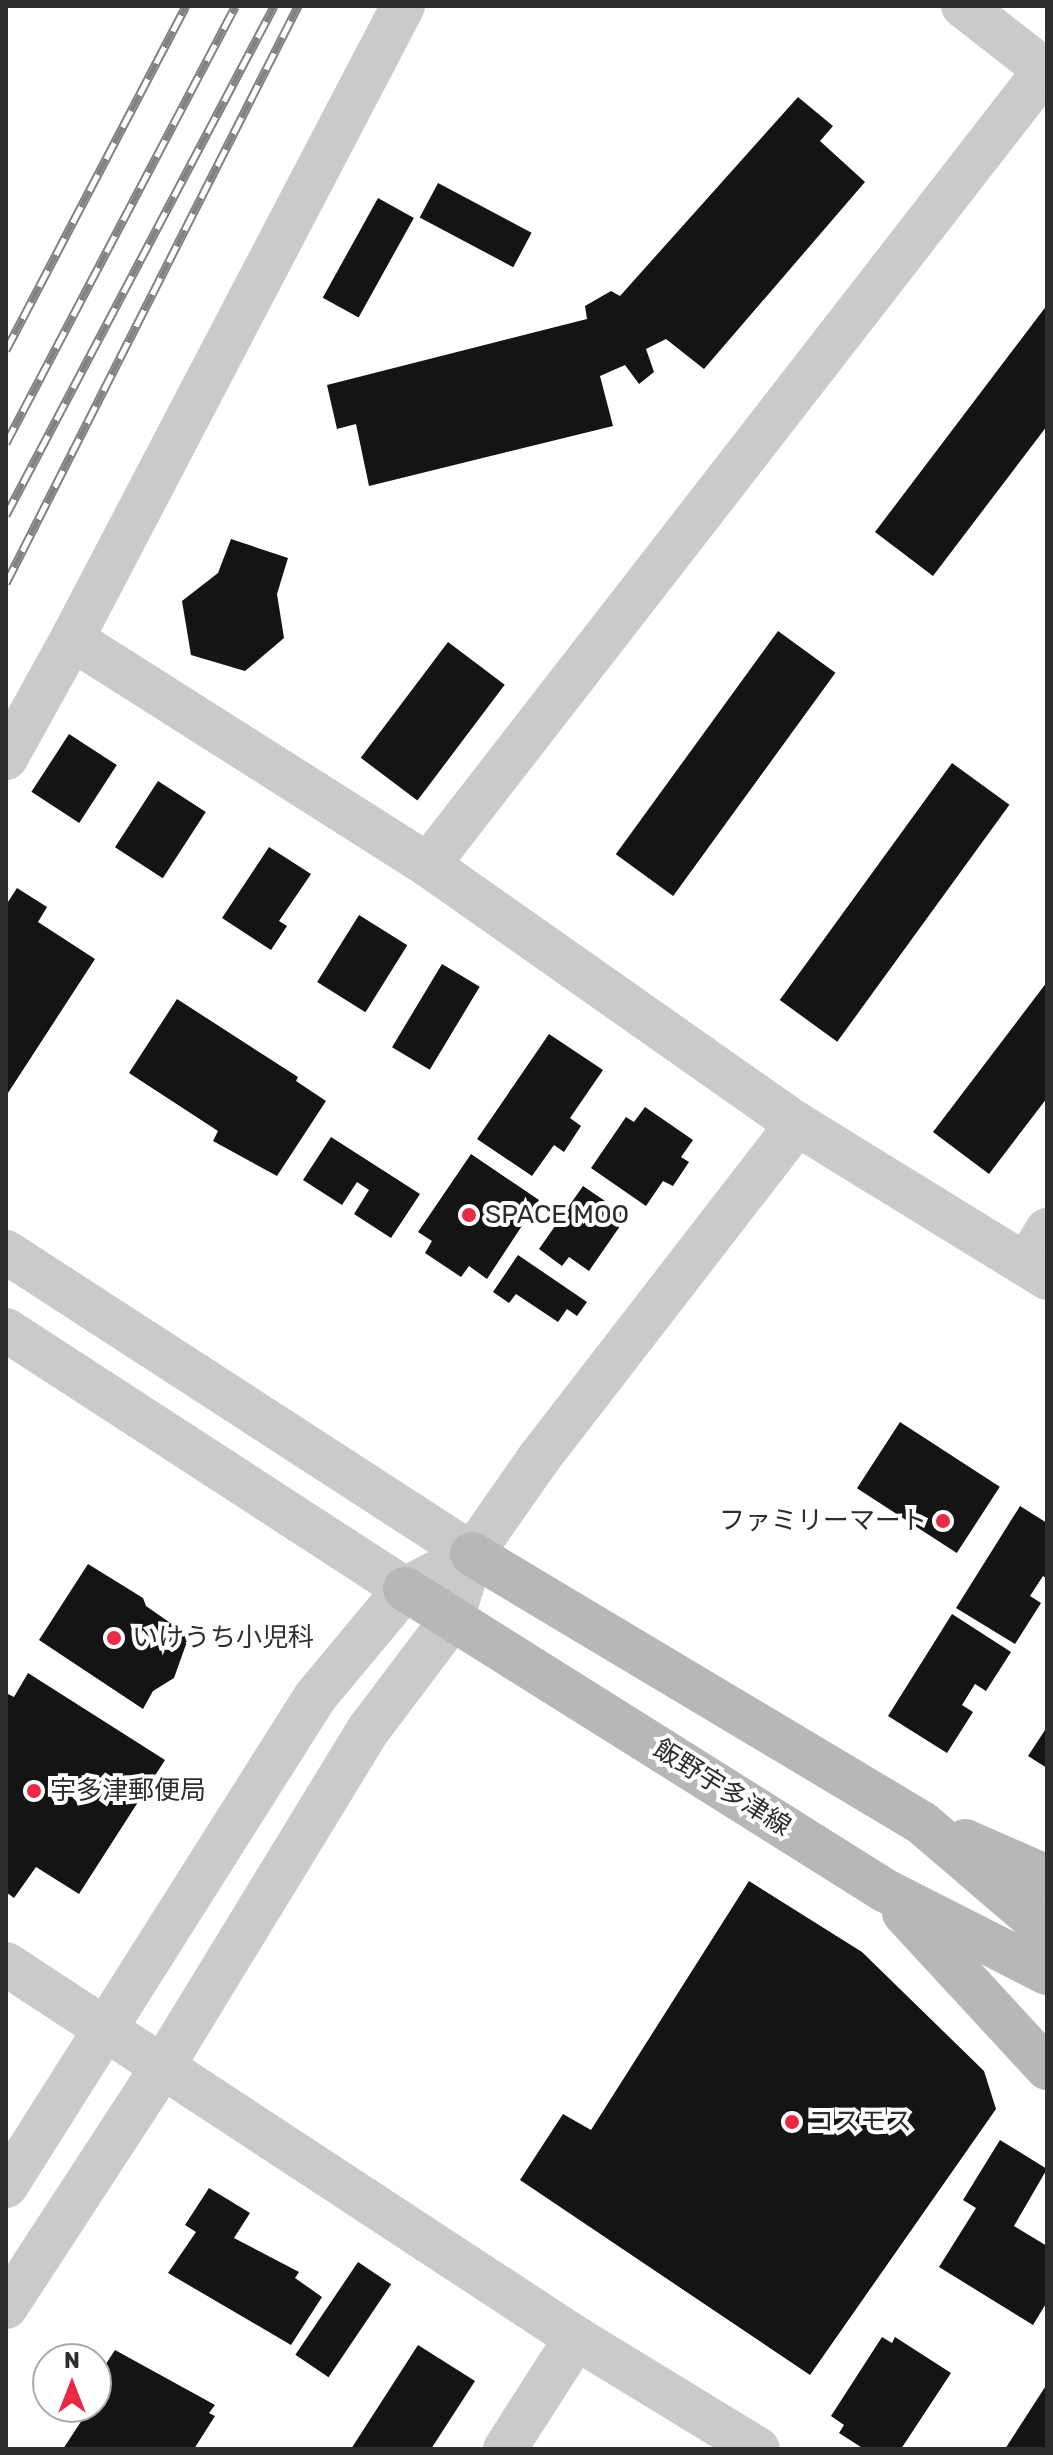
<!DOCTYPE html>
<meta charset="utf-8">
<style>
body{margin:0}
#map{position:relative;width:1053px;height:2455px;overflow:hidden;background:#fff;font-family:Rubik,"Noto Sans JP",sans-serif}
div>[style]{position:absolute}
.building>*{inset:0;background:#141414;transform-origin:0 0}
.minor>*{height:44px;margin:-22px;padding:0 22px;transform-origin:22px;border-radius:22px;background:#cacaca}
.tertiary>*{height:44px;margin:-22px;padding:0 22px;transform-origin:22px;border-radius:22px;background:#cacaca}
.secondary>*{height:44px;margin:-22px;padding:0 22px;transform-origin:22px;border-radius:22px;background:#b7b7b7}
.rail>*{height:9px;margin-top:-4.5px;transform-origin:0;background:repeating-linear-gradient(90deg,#fff 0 18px,#828282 0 36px);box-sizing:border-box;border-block:2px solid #828282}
.dots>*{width:22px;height:22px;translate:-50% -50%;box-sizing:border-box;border:4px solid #fff;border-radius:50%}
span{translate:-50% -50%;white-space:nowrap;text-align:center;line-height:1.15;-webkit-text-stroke:8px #fff;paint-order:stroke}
.poi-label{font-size:26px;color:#2d2d2d}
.left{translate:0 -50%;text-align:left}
.right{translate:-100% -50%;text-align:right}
.street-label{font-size:26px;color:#2d2d2d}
.frame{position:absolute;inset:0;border:8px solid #2d2d2d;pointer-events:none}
.north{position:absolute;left:32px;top:2343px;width:80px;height:80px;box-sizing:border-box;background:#fff;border:2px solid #ababab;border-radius:50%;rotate:0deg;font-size:22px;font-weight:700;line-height:32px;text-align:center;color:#2d2d2d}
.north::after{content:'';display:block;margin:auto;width:28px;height:36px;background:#ea2945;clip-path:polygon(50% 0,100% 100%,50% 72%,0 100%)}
</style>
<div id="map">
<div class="building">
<div style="clip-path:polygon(798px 97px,833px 126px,820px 141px,865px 182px,704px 369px,666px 339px,646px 349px,654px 372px,639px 384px,625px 365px,600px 376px,613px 426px,369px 486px,356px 424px,337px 429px,327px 385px,587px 319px,585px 306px,611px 291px,620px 296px)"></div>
<div style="left:438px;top:183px;width:106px;height:39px;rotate:28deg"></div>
<div style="left:378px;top:198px;width:41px;height:114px;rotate:29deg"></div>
<div style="clip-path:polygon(1047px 305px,1047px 426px,933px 576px,875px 532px)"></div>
<div style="clip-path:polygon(231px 539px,288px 558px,277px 594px,284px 638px,245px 671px,191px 655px,182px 601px,218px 573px)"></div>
<div style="left:778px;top:631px;width:71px;height:276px;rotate:36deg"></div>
<div style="left:448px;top:642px;width:71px;height:145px;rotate:37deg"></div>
<div style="left:69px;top:734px;width:57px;height:69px;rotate:33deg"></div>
<div style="left:952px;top:763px;width:71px;height:293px;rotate:36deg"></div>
<div style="left:158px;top:781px;width:57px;height:79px;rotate:33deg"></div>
<div style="clip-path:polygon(269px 847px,311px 874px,279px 921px,287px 926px,271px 950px,222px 918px)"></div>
<div style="clip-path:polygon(17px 888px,47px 907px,38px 922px,95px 959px,6px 1096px,6px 905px)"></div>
<div style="left:359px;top:915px;width:57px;height:79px;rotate:32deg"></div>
<div style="left:442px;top:964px;width:44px;height:97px;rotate:31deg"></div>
<div style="clip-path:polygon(1047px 982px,1047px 1098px,989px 1174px,933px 1132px)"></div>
<div style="clip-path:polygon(177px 999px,298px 1077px,296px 1081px,326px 1101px,277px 1176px,213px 1141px,218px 1131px,129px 1073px)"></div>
<div style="clip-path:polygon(549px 1034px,603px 1070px,570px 1118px,581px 1126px,564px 1152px,554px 1145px,532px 1176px,477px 1139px)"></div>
<div style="clip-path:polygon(645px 1107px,693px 1140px,681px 1157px,689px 1162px,673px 1186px,663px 1181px,646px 1206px,591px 1168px,626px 1117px,634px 1122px)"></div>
<div style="clip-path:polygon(331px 1137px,420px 1194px,391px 1238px,354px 1214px,369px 1190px,357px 1182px,342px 1205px,303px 1180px)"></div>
<div style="clip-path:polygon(471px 1154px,539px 1200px,487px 1279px,469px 1266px,461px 1277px,425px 1253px,432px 1241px,418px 1232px)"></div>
<div style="clip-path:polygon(583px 1186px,627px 1216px,589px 1271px,569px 1257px,562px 1266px,539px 1249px)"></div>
<div style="clip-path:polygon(518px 1255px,587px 1302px,577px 1316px,567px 1309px,558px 1322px,516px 1294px,509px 1303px,493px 1292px)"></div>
<div style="left:900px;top:1422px;width:119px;height:79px;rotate:33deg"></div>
<div style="clip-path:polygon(1020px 1506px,1047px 1523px,1047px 1579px,1043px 1576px,1030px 1596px,1041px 1603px,1015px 1644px,956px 1608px)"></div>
<div style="clip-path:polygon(88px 1564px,143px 1598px,146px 1606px,189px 1636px,174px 1678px,153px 1691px,143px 1709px,39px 1640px)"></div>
<div style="clip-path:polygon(952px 1614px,1011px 1652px,986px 1691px,975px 1684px,962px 1705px,973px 1712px,947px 1753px,888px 1716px)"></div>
<div style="clip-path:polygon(28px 1673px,165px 1760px,79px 1894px,36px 1867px,14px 1898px,6px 1892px,6px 1693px,14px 1697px)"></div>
<div style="clip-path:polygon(1047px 1727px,1047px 1768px,1028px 1756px)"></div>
<div style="clip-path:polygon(749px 1881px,862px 1952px,984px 2071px,996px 2109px,810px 2375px,520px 2180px,563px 2114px,591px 2130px)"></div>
<div style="clip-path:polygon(1000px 2140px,1047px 2169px,1014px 2226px,1047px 2246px,1047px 2302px,1033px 2325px,939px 2267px,976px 2208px,963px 2200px)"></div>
<div style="clip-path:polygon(209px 2188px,250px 2213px,234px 2238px,299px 2272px,295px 2278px,322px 2297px,291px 2345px,168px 2273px,196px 2232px,185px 2225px)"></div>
<div style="left:358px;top:2262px;width:40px;height:112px;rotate:34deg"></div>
<div style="clip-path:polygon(882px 2337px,892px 2343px,895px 2337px,951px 2373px,901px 2449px,864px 2449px,839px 2433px,844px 2425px,831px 2416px)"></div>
<div style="clip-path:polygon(418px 2345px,475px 2381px,431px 2449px,351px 2449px)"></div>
<div style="clip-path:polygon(115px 2350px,215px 2405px,209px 2413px,215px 2416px,194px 2449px,63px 2449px,82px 2420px,63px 2407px,96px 2407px,96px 2379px)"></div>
<div style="clip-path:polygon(1047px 2384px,1047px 2449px,1005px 2449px)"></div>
</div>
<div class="minor">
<div style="left:6px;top:758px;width:136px;rotate:-61deg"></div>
<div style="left:428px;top:865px;width:1006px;rotate:-52.18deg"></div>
<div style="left:1045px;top:70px;width:104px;rotate:-142deg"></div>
<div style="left:1026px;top:1265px;width:41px;rotate:-59deg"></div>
</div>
<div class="tertiary">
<div style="left:403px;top:6px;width:714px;rotate:117.61deg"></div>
<div style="left:72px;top:639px;width:422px;rotate:32.4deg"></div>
<div style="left:428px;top:865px;width:451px;rotate:35.1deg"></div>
<div style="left:797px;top:1124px;width:294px;rotate:31.6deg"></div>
<div style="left:6px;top:1252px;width:555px;rotate:32.95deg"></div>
<div style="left:6px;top:1330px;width:476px;rotate:33deg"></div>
<div style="left:6px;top:1964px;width:682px;rotate:33.27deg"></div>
<div style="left:576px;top:2338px;width:213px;rotate:31.4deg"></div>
<div style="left:6px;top:2186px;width:578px;rotate:-57.71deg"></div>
<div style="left:315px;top:1697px;width:141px;rotate:-50.2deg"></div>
<div style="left:405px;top:1589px;width:76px;rotate:-27.6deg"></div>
<div style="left:6px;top:2307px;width:288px;rotate:-56.9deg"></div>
<div style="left:163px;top:2066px;width:395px;rotate:-58.6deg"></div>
<div style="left:369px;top:1729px;width:138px;rotate:-53deg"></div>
<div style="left:452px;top:1619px;width:68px;rotate:-72.9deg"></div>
<div style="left:472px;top:1554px;width:117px;rotate:-55.1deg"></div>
<div style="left:539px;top:1458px;width:422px;rotate:-52.3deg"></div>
<div style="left:505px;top:2449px;width:132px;rotate:-57.4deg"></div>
</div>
<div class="secondary">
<div style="left:472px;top:1554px;width:524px;rotate:30.87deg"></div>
<div style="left:922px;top:1823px;width:165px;rotate:40.6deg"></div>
<div style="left:405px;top:1589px;width:566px;rotate:32.14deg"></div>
<div style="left:884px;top:1890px;width:183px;rotate:27deg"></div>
<div style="left:965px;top:1841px;width:90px;rotate:23.7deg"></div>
<div style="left:904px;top:1913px;width:211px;rotate:47.3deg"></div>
</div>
<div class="rail">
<div style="left:6px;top:350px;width:388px;rotate:-62.4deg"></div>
<div style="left:6px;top:443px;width:493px;rotate:-62.3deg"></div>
<div style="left:6px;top:515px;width:575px;rotate:-62.23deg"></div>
<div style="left:6px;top:583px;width:647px;rotate:-63.16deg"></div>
</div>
<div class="dots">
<div style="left:469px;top:1215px;background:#ea2945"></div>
<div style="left:943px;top:1521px;background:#ea2945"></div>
<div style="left:114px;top:1638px;background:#ea2945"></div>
<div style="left:34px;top:1791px;background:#ea2945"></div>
<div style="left:792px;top:2122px;background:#ea2945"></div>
</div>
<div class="poi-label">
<span class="left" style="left:485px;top:1215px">SPACE MOO</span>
<span class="right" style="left:927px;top:1521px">ファミリーマート</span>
<span class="left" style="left:132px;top:1638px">いけうち小児科</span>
<span class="left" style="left:50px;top:1791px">宇多津郵便局</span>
<span class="left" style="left:808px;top:2122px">コスモス</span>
</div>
<div class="street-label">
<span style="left:722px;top:1788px;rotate:32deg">飯野宇多津線</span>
</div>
<div class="frame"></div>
<div class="north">N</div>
</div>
